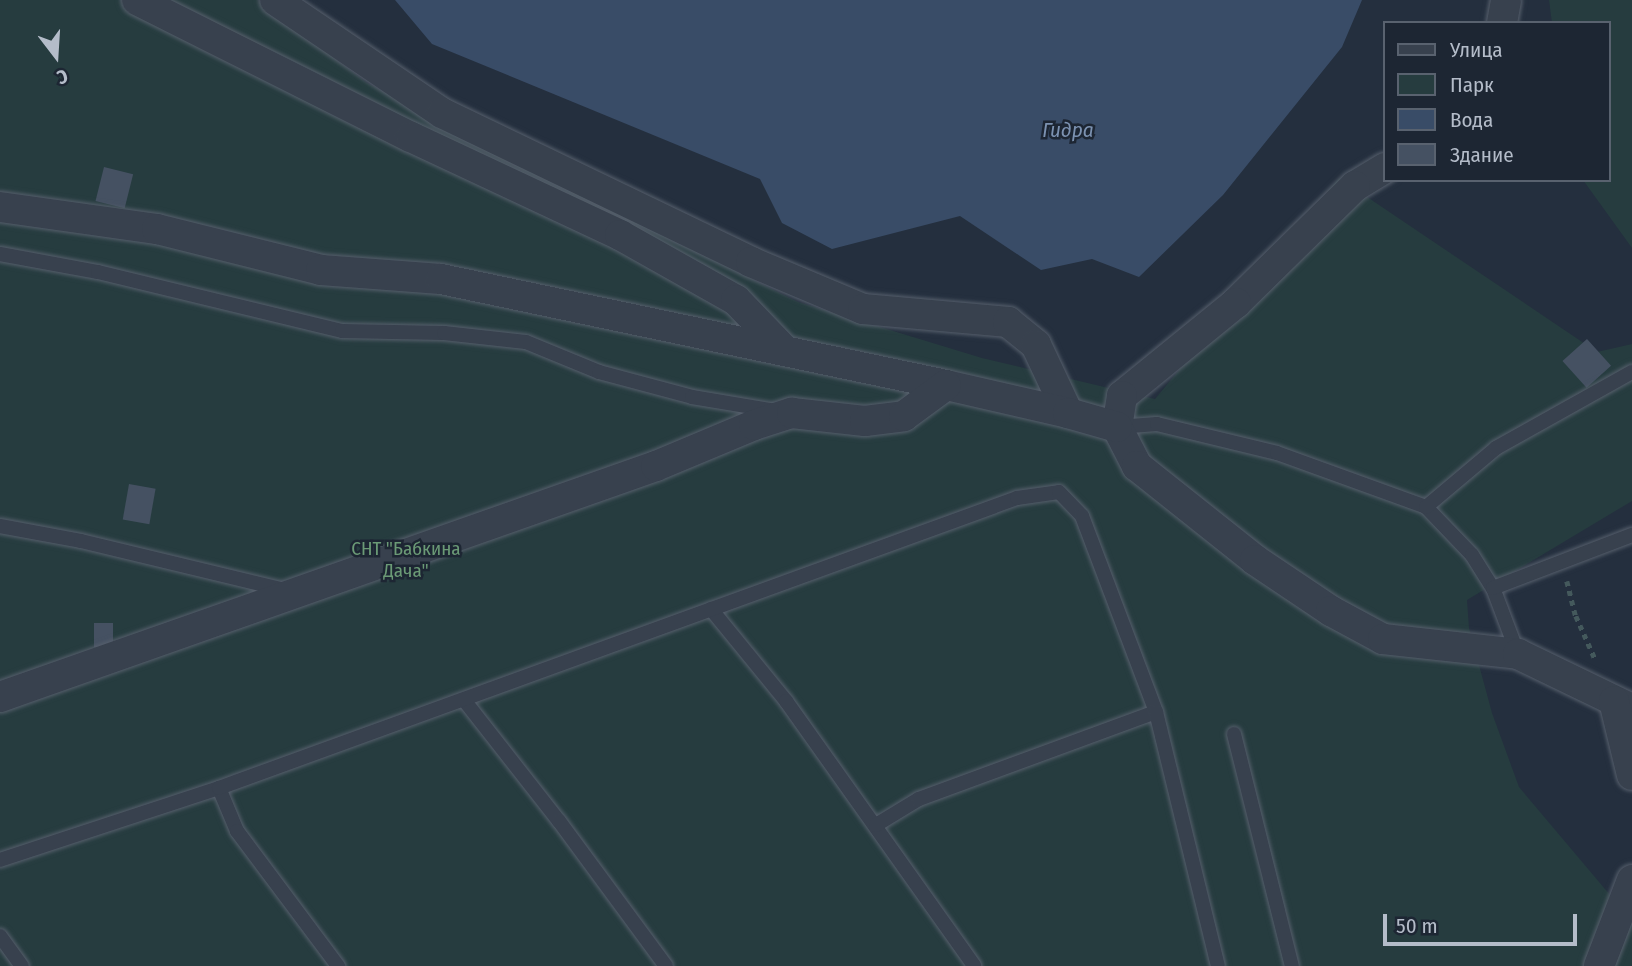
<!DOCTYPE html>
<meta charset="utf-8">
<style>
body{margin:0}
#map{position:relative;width:1632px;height:966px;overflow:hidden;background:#242f3e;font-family:"Fira Sans Condensed",sans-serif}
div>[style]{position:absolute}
.green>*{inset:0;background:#263c3f}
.water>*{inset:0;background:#394c67}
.building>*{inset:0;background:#455162;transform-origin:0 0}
.path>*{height:4.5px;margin-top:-2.25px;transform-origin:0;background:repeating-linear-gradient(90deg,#44595c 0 5px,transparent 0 10px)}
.roads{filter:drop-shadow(0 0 2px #565f6c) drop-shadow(0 0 2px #565f6c)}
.service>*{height:14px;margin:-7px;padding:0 7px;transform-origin:7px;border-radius:7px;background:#38414e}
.minor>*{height:30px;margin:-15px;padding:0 15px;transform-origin:15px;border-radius:15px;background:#38414e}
span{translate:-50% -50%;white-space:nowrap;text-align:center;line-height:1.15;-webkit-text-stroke:5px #1d2633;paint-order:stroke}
.park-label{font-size:19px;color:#6b9a76}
.water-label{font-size:21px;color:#7c92b1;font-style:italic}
.legend{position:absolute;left:1383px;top:21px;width:228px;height:161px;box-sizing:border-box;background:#1d2633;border:2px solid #59626f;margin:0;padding:9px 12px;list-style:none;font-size:21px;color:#b4bcc9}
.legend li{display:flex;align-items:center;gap:14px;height:35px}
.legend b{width:35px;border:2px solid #59626f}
.north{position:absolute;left:21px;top:21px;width:70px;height:70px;-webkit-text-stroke:5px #1d2633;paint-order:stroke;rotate:163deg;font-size:19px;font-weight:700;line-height:28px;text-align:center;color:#b4bcc9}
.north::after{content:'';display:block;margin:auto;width:24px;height:32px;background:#b4bcc9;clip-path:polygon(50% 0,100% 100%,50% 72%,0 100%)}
.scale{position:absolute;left:1383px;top:914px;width:194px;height:32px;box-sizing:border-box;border:4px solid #b4bcc9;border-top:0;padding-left:9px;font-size:21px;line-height:24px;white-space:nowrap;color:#b4bcc9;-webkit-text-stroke:5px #1d2633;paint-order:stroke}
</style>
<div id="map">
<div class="green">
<div style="clip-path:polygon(0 0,258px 0,367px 83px,640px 224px,798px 302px,982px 358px,1155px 399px,1339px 178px,1597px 352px,1632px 344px,1632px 501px,1467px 600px,1469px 628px,1492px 713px,1519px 787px,1632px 921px,1632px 966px,0 966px)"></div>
<div style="clip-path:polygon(1549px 0,1632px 0,1632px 248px,1583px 180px,1609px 180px,1609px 23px,1552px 23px)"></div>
</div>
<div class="water">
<div style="clip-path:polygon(395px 0,1362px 0,1342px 47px,1223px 195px,1139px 277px,1092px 259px,1041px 270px,960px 216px,832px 249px,782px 223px,760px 179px,432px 44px)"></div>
</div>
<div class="building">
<div style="left:104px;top:167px;width:30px;height:35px;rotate:14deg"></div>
<div style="left:1587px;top:339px;width:36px;height:33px;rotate:48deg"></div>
<div style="left:129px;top:484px;width:27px;height:36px;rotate:10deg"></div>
<div style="left:94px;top:623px;width:19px;height:24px"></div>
</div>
<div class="path">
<div style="left:1567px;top:581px;width:36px;rotate:76deg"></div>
<div style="left:1576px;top:616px;width:49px;rotate:66deg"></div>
</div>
<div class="roads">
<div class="service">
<div style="left:0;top:254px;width:100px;rotate:10.4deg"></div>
<div style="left:98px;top:272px;width:251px;rotate:13.6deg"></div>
<div style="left:342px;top:331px;width:102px;rotate:1.1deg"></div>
<div style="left:444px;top:333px;width:82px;rotate:6.3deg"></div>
<div style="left:526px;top:342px;width:79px;rotate:22.3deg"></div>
<div style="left:599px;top:372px;width:96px;rotate:15deg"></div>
<div style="left:692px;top:397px;width:86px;rotate:9.4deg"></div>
<div style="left:1117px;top:427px;width:40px;rotate:-4.3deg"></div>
<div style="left:1157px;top:424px;width:123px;rotate:13.6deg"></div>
<div style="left:1277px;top:453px;width:158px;rotate:19.9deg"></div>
<div style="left:1426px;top:507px;width:66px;rotate:46.2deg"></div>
<div style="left:1472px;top:555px;width:39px;rotate:58deg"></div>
<div style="left:1493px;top:588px;width:71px;rotate:69.3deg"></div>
<div style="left:1426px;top:507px;width:92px;rotate:-40.1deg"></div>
<div style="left:1496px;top:448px;width:156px;rotate:-29.2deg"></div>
<div style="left:0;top:526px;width:82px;rotate:10.5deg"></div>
<div style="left:81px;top:541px;width:214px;rotate:13.5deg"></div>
<div style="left:1493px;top:588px;width:149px;rotate:-20.9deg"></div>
<div style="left:711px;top:609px;width:119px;rotate:50.8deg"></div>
<div style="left:786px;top:701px;width:325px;rotate:54.6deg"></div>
<div style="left:464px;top:700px;width:154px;rotate:51.9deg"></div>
<div style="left:559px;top:821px;width:180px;rotate:53.6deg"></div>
<div style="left:1234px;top:734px;width:239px;rotate:76deg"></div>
<div style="left:219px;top:788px;width:47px;rotate:67.3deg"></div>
<div style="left:237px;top:831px;width:169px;rotate:53.2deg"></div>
<div style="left:876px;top:825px;width:50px;rotate:-31.2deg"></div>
<div style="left:919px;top:799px;width:252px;rotate:-20.2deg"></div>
<div style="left:0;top:860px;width:231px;rotate:-18.2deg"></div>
<div style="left:219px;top:788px;width:849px;rotate:-19.97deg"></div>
<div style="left:1017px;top:498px;width:42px;rotate:-8.1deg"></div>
<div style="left:1059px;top:492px;width:33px;rotate:46deg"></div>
<div style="left:1082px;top:516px;width:210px;rotate:69.3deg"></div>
<div style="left:1156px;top:712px;width:261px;rotate:76.3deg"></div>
<div style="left:0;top:936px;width:37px;rotate:54deg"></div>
</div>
<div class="minor">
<div style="left:137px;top:0;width:306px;rotate:26.6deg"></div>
<div style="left:411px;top:137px;width:231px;rotate:25.1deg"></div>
<div style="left:620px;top:235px;width:133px;rotate:29.3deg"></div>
<div style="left:736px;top:300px;width:71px;rotate:46.1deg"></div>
<div style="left:275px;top:0;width:202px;rotate:34.1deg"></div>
<div style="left:442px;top:113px;width:343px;rotate:25.7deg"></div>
<div style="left:751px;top:262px;width:121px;rotate:22.8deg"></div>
<div style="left:863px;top:309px;width:146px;rotate:5.1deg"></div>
<div style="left:1008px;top:322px;width:36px;rotate:39deg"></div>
<div style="left:1036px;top:345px;width:75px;rotate:64.8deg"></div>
<div style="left:1502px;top:23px;width:23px;rotate:-80deg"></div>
<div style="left:1385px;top:168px;width:35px;rotate:149deg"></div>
<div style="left:1355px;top:186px;width:167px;rotate:135.5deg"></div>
<div style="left:1236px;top:303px;width:147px;rotate:140.8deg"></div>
<div style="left:1122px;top:396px;width:31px;rotate:99deg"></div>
<div style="left:1117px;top:427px;width:44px;rotate:62.9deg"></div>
<div style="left:1137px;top:466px;width:151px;rotate:38.5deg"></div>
<div style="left:1255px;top:560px;width:92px;rotate:33.9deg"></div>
<div style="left:1331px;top:611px;width:59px;rotate:28.3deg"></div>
<div style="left:1383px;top:639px;width:136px;rotate:6.3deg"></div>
<div style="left:1518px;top:654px;width:127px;rotate:25.8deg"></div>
<div style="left:0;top:207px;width:159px;rotate:8deg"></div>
<div style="left:157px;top:229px;width:169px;rotate:14deg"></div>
<div style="left:321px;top:270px;width:120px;rotate:4.3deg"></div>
<div style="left:441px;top:279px;width:516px;rotate:11.85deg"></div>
<div style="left:946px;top:385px;width:125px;rotate:12.9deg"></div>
<div style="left:1068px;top:413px;width:51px;rotate:15.9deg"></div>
<div style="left:0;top:697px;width:695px;rotate:-19.4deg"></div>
<div style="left:656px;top:466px;width:106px;rotate:-22.7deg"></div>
<div style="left:754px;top:425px;width:40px;rotate:-18deg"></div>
<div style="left:792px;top:413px;width:73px;rotate:6.3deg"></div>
<div style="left:865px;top:421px;width:39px;rotate:-7deg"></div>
<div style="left:904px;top:416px;width:52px;rotate:-36.4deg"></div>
<div style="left:1614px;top:701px;width:76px;rotate:76.3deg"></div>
<div style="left:1599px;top:966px;width:92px;rotate:-69deg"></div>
</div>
</div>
<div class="park-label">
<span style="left:406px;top:560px">СНТ "Бабкина<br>Дача"</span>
</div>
<div class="water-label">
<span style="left:1068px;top:130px">Гидра</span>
</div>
<ul class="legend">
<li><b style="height:9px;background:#38414e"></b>Улица</li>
<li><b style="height:19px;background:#263c3f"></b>Парк</li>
<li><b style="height:19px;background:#394c67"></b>Вода</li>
<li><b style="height:19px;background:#455162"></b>Здание</li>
</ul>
<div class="north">С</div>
<div class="scale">50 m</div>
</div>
